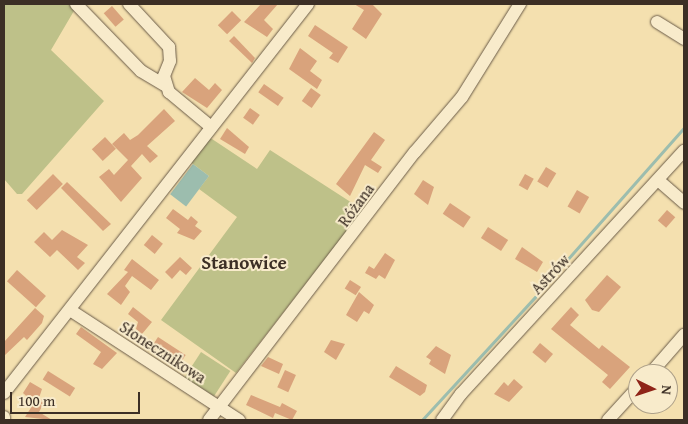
<!DOCTYPE html>
<meta charset="utf-8">
<style>
body{margin:0}
#map{position:relative;width:688px;height:424px;overflow:hidden;background:#f4e0af;font-family:"Gentium Book Plus",serif}
div>[style]{position:absolute}
.green>*{inset:0;background:#bec189;transform-origin:0 0}
.water>*{inset:0;background:#9cbdae;transform-origin:0 0}
.stream>*{height:2.5px;margin:-1.25px;padding:0 1.25px;transform-origin:1.25px;border-radius:1.25px;background:#9cbdae}
.building>*{inset:0;background:#d9a37c;transform-origin:0 0}
.roads{filter:drop-shadow(0 0 1px #6a5b48) drop-shadow(0 0 1px #6a5b48)}
.minor>*{height:12px;margin:-6px;padding:0 6px;transform-origin:6px;border-radius:6px;background:#f8ebcb}
span{translate:-50% -50%;white-space:nowrap;text-align:center;line-height:1.15;-webkit-text-stroke:4px #f8ebcb;paint-order:stroke}
.street-label{font-size:16px;color:#3c2f25}
.quarter-label{font-size:19px;color:#3c2f25;font-weight:700}
.frame{position:absolute;inset:0;border:5px solid #3c2f25;pointer-events:none}
.north{position:absolute;left:628px;top:364px;width:50px;height:50px;box-sizing:border-box;background:#f8ebcb;border:1px solid #ada089;border-radius:50%;rotate:94deg;font-size:14px;font-weight:700;line-height:20px;text-align:center;color:#3c2f25}
.north::after{content:'';display:block;margin:auto;width:18px;height:22px;background:#8f2418;clip-path:polygon(50% 0,100% 100%,50% 72%,0 100%)}
.scale{position:absolute;left:10px;top:392px;width:130px;height:22px;box-sizing:border-box;border:2px solid #3c2f25;border-top:0;padding-left:6px;font-size:15px;line-height:18px;white-space:nowrap;color:#3c2f25;-webkit-text-stroke:4px #f8ebcb;paint-order:stroke}
</style>
<div id="map">
<div class="green">
<div style="clip-path:polygon(4px 4px,78px 4px,51px 50px,104px 101px,22px 194px,17px 194px,4px 179px)"></div>
<div style="clip-path:polygon(209px 137px,257px 169px,270px 150px,363px 210px,236px 373px,161px 320px,237px 217px,199px 189px,209px 176px,189px 161px)"></div>
<div style="left:201px;top:352px;width:35px;height:30px;rotate:33deg"></div>
</div>
<div class="water">
<div style="left:193px;top:164px;width:20px;height:38px;rotate:37deg"></div>
</div>
<div class="stream">
<div style="left:544px;top:286px;width:211px;rotate:-48.5deg"></div>
<div style="left:422px;top:420px;width:167px;rotate:-47.4deg"></div>
</div>
<div class="building">
<div style="clip-path:polygon(261px 4px,278px 4px,264px 20px,273px 29px,267px 37px,244px 22px)"></div>
<div style="clip-path:polygon(354px 4px,372px 4px,382px 14px,366px 39px,352px 29px,364px 10px)"></div>
<div style="left:112px;top:6px;width:18px;height:11px;rotate:49deg"></div>
<div style="left:232px;top:11px;width:13px;height:20px;rotate:45deg"></div>
<div style="clip-path:polygon(315px 25px,348px 47px,338px 63px,329px 58px,333px 53px,308px 36px)"></div>
<div style="clip-path:polygon(234px 36px,255px 58px,252px 63px,229px 41px)"></div>
<div style="clip-path:polygon(300px 48px,317px 61px,310px 71px,322px 80px,317px 89px,289px 69px)"></div>
<div style="clip-path:polygon(195px 78px,209px 90px,215px 83px,222px 90px,207px 108px,182px 92px)"></div>
<div style="left:264px;top:84px;width:24px;height:10px;rotate:35deg"></div>
<div style="left:311px;top:88px;width:12px;height:16px;rotate:35deg"></div>
<div style="left:250px;top:108px;width:12px;height:12px;rotate:35deg"></div>
<div style="clip-path:polygon(164px 109px,175px 121px,147px 146px,158px 156px,150px 163px,142px 154px,131px 166px,142px 178px,121px 202px,99px 177px,109px 169px,114px 175px,128px 160px,112px 144px,124px 133px,130px 140px,138px 135px)"></div>
<div style="clip-path:polygon(227px 128px,249px 147px,245px 154px,220px 139px)"></div>
<div style="clip-path:polygon(374px 132px,385px 140px,371px 160px,382px 167px,378px 173px,365px 165px,350px 196px,336px 184px)"></div>
<div style="left:105px;top:137px;width:16px;height:18px;rotate:47deg"></div>
<div style="left:546px;top:167px;width:12px;height:17px;rotate:31deg"></div>
<div style="left:53px;top:174px;width:14px;height:37px;rotate:45deg"></div>
<div style="left:525px;top:174px;width:10px;height:13px;rotate:29deg"></div>
<div style="clip-path:polygon(423px 180px,434px 187px,428px 205px,414px 194px)"></div>
<div style="clip-path:polygon(67px 182px,111px 224px,103px 231px,61px 188px)"></div>
<div style="left:577px;top:190px;width:14px;height:19px;rotate:30deg"></div>
<div style="left:450px;top:203px;width:25px;height:13px;rotate:34deg"></div>
<div style="clip-path:polygon(173px 209px,188px 220px,191px 216px,198px 222px,195px 226px,202px 231px,194px 240px,177px 233px,180px 229px,166px 218px)"></div>
<div style="left:667px;top:210px;width:11px;height:14px;rotate:41deg"></div>
<div style="left:488px;top:227px;width:24px;height:13px;rotate:33deg"></div>
<div style="clip-path:polygon(62px 230px,88px 245px,77px 257px,85px 263px,78px 270px,57px 250px,50px 257px,34px 242px,44px 232px,52px 240px)"></div>
<div style="left:152px;top:235px;width:14px;height:13px;rotate:39deg"></div>
<div style="clip-path:polygon(522px 247px,543px 262px,537px 272px,515px 259px)"></div>
<div style="clip-path:polygon(385px 253px,395px 260px,385px 279px,379px 275px,376px 279px,365px 273px,369px 266px,374px 269px)"></div>
<div style="clip-path:polygon(180px 257px,192px 268px,186px 275px,180px 270px,172px 279px,165px 272px)"></div>
<div style="clip-path:polygon(132px 259px,159px 280px,151px 290px,132px 276px,125px 286px,130px 292px,121px 305px,107px 294px,128px 272px,124px 270px)"></div>
<div style="left:17px;top:270px;width:39px;height:15px;rotate:42deg"></div>
<div style="clip-path:polygon(607px 275px,621px 287px,599px 312px,592px 310px,585px 300px)"></div>
<div style="left:350px;top:280px;width:13px;height:10px;rotate:32deg"></div>
<div style="clip-path:polygon(359px 292px,374px 305px,369px 314px,364px 311px,357px 322px,346px 315px)"></div>
<div style="clip-path:polygon(133px 307px,152px 322px,142px 334px,136px 329px,138px 322px,128px 314px)"></div>
<div style="clip-path:polygon(571px 307px,579px 315px,570px 325px,599px 349px,602px 345px,630px 367px,610px 389px,602px 382px,608px 375px,551px 329px)"></div>
<div style="clip-path:polygon(35px 308px,44px 316px,42px 323px,27px 340px,24px 337px,4px 356px,4px 342px)"></div>
<div style="clip-path:polygon(81px 327px,117px 353px,102px 369px,93px 364px,101px 352px,76px 334px)"></div>
<div style="left:158px;top:337px;width:33px;height:13px;rotate:33deg"></div>
<div style="clip-path:polygon(331px 340px,345px 344px,336px 360px,324px 352px)"></div>
<div style="left:540px;top:343px;width:17px;height:12px;rotate:40deg"></div>
<div style="clip-path:polygon(436px 346px,451px 355px,445px 374px,429px 364px,431px 360px,426px 357px)"></div>
<div style="clip-path:polygon(268px 357px,283px 364px,279px 374px,261px 366px)"></div>
<div style="clip-path:polygon(396px 366px,427px 385px,425px 392px,420px 396px,389px 377px)"></div>
<div style="left:285px;top:370px;width:12px;height:19px;rotate:24deg"></div>
<div style="left:48px;top:371px;width:32px;height:10px;rotate:32deg"></div>
<div style="clip-path:polygon(514px 379px,523px 387px,509px 402px,494px 394px,504px 382px,508px 386px)"></div>
<div style="clip-path:polygon(30px 382px,42px 389px,39px 398px,45px 401px,39px 412px,52px 420px,25px 417px,34px 403px,23px 393px)"></div>
<div style="clip-path:polygon(251px 395px,280px 407px,282px 403px,297px 411px,292px 420px,275px 413px,273px 418px,246px 405px)"></div>
</div>
<div class="roads">
<div class="minor">
<div style="left:76px;top:4px;width:93px;rotate:45.9deg"></div>
<div style="left:141px;top:71px;width:27px;rotate:31deg"></div>
<div style="left:129px;top:4px;width:59px;rotate:47.1deg"></div>
<div style="left:169px;top:47px;width:14px;rotate:86deg"></div>
<div style="left:170px;top:61px;width:16px;rotate:112deg"></div>
<div style="left:164px;top:76px;width:17px;rotate:73deg"></div>
<div style="left:169px;top:92px;width:55px;rotate:39.8deg"></div>
<div style="left:657px;top:22px;width:32px;rotate:32deg"></div>
<div style="left:658px;top:180px;width:35px;rotate:41deg"></div>
<div style="left:70px;top:310px;width:202px;rotate:33.1deg"></div>
<div style="left:650px;top:374px;width:52px;rotate:-48.9deg"></div>
<div style="left:4px;top:393px;width:494px;rotate:-52deg"></div>
<div style="left:4px;top:417px;width:2px;rotate:90deg"></div>
<div style="left:209px;top:420px;width:338px;rotate:-52.5deg"></div>
<div style="left:415px;top:152px;width:72px;rotate:-49.5deg"></div>
<div style="left:462px;top:97px;width:110px;rotate:-58.1deg"></div>
<div style="left:442px;top:420px;width:32px;rotate:-54deg"></div>
<div style="left:461px;top:394px;width:330px;rotate:-47.5deg"></div>
<div style="left:608px;top:420px;width:45px;rotate:-47.7deg"></div>
</div>
</div>
<div class="street-label">
<span style="left:356px;top:205px;rotate:-54deg">Różana</span>
<span style="left:550px;top:274px;rotate:-47deg">Astrów</span>
<span style="left:163px;top:352px;rotate:33deg">Słonecznikowa</span>
</div>
<div class="quarter-label">
<span style="left:244px;top:263px">Stanowice</span>
</div>
<div class="frame"></div>
<div class="north">N</div>
<div class="scale">100 m</div>
</div>
